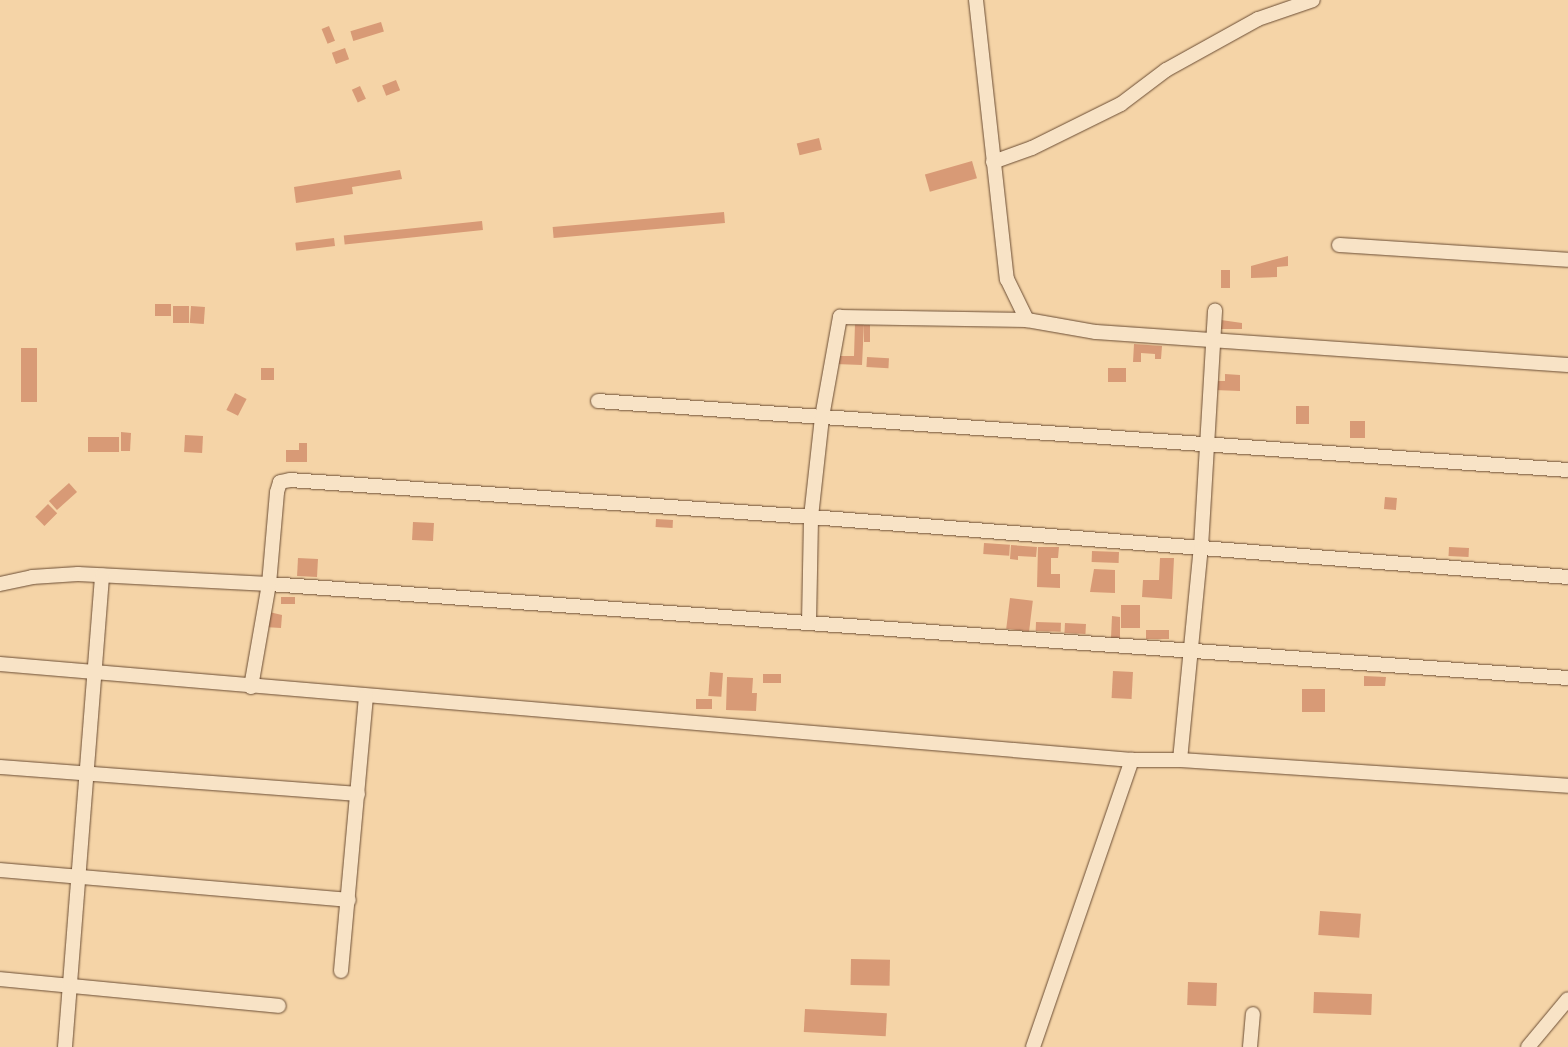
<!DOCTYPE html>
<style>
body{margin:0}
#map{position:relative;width:1568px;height:1047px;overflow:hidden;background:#f5d4a7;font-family:"Libre Bodoni",serif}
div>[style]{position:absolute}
.building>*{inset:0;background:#d89a76;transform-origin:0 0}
.roads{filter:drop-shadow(0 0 1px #6b4d34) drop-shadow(0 0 1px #6b4d34)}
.minor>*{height:14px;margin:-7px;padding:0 7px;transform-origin:7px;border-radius:7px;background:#f8e3c6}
span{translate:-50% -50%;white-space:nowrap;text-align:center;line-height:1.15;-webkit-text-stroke:4px #f8e3c6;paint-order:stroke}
</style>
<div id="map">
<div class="building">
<div style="left:381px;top:22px;width:10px;height:32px;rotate:73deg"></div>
<div style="left:329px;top:26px;width:16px;height:8px;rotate:68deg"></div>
<div style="left:345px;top:48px;width:12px;height:14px;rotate:70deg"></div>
<div style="left:396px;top:80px;width:11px;height:15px;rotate:68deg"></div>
<div style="left:360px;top:86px;width:14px;height:9px;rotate:65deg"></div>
<div style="left:819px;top:138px;width:12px;height:23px;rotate:76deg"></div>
<div style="left:972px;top:161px;width:18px;height:49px;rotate:74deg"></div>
<div style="clip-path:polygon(400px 170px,402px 179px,352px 187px,353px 194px,296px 203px,294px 187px)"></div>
<div style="left:724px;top:212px;width:11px;height:172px;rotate:85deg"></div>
<div style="left:482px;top:221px;width:9px;height:139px;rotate:84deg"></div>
<div style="left:334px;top:238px;width:8px;height:39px;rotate:83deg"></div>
<div style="clip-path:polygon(1288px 256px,1288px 266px,1277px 267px,1277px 277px,1251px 278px,1251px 266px)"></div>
<div style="left:1221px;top:270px;width:9px;height:18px"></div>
<div style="left:155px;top:304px;width:16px;height:12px"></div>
<div style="left:173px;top:306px;width:16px;height:17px"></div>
<div style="left:191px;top:306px;width:14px;height:17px;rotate:4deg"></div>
<div style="clip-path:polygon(1221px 320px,1242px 323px,1242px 329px,1220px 329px)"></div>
<div style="clip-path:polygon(855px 323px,864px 323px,862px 365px,835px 364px,835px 356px,854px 356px)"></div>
<div style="left:864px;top:325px;width:6px;height:17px"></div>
<div style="clip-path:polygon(1134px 344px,1162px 346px,1161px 359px,1155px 359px,1155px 354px,1141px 353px,1141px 362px,1133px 362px)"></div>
<div style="left:21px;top:348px;width:16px;height:54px"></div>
<div style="left:867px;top:357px;width:22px;height:10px;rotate:3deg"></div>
<div style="left:261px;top:368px;width:13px;height:12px"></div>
<div style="left:1108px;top:368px;width:18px;height:14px"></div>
<div style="clip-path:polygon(1225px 374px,1240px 375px,1240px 391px,1214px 390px,1214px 381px,1225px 381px)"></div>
<div style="left:235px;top:393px;width:13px;height:19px;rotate:27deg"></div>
<div style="left:1296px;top:406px;width:13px;height:18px"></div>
<div style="left:1350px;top:421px;width:15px;height:17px"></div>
<div style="clip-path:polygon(121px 432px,131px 433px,130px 451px,121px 451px)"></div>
<div style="left:185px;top:435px;width:18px;height:17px;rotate:3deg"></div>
<div style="left:88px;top:437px;width:31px;height:15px"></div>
<div style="clip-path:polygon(299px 443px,307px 443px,307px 462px,286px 462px,286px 450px,299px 450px)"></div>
<div style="left:69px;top:483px;width:12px;height:27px;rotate:48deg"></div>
<div style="left:1385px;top:497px;width:12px;height:12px;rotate:5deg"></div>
<div style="left:48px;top:504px;width:13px;height:18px;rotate:45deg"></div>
<div style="left:656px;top:519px;width:17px;height:8px;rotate:3deg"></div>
<div style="left:413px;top:522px;width:21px;height:18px;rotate:3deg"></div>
<div style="left:984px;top:543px;width:26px;height:11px;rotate:4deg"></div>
<div style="clip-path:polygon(1011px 545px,1037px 547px,1036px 557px,1018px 556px,1018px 560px,1010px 559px)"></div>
<div style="clip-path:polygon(1038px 547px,1059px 547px,1058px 558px,1051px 558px,1051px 574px,1060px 574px,1060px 588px,1037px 587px)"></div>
<div style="left:1449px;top:547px;width:20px;height:9px;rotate:3deg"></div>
<div style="left:1092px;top:551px;width:27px;height:11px;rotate:2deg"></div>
<div style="left:298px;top:558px;width:20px;height:18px;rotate:3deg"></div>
<div style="clip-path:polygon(1160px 558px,1174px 558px,1172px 599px,1142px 597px,1143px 580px,1159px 580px)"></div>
<div style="clip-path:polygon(1094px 569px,1115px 570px,1115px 593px,1090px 592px)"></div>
<div style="left:281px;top:597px;width:14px;height:7px"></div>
<div style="left:1010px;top:598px;width:23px;height:31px;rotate:7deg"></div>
<div style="left:1140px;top:605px;width:23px;height:19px;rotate:90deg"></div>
<div style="clip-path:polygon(265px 611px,282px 615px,281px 628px,264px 627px)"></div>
<div style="clip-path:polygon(1112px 616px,1120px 617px,1120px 638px,1111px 638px)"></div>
<div style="left:1036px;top:622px;width:25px;height:9px;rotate:2deg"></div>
<div style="left:1065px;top:623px;width:21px;height:10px;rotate:3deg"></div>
<div style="left:1146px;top:630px;width:23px;height:9px"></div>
<div style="left:1113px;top:671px;width:20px;height:27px;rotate:3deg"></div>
<div style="left:710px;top:672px;width:13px;height:24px;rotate:4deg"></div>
<div style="left:763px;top:674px;width:18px;height:9px"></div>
<div style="clip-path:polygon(1364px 676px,1386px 677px,1385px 686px,1364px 686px)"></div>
<div style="clip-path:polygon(727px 677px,753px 678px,752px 693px,757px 693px,756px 711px,726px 710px)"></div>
<div style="left:1302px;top:689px;width:23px;height:23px"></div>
<div style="left:696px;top:699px;width:16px;height:10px"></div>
<div style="left:1320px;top:911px;width:41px;height:24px;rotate:4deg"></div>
<div style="left:851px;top:959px;width:39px;height:26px;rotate:1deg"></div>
<div style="left:1188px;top:982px;width:29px;height:23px;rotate:2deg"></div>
<div style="left:1314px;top:992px;width:58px;height:21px;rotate:2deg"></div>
<div style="left:805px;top:1009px;width:82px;height:23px;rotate:3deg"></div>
</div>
<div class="roads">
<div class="minor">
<div style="left:976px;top:0;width:281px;rotate:83.7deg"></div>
<div style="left:1007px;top:279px;width:46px;rotate:64deg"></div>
<div style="left:993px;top:162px;width:41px;rotate:-19.7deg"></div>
<div style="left:1032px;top:148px;width:99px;rotate:-26.3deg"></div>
<div style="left:1121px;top:104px;width:56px;rotate:-37.1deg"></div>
<div style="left:1166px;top:70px;width:105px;rotate:-29deg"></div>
<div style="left:1258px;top:19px;width:58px;rotate:-19.1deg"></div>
<div style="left:1339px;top:245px;width:229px;rotate:3.7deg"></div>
<div style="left:598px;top:401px;width:972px;rotate:4.07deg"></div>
<div style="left:0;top:584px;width:33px;rotate:-12deg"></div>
<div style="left:32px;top:577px;width:46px;rotate:-3.7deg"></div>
<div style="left:78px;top:574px;width:191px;rotate:3deg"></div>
<div style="left:269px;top:584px;width:1302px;rotate:4.14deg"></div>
<div style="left:809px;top:623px;width:106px;rotate:-88.9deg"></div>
<div style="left:811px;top:517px;width:101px;rotate:-83.7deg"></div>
<div style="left:822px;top:417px;width:102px;rotate:-79.8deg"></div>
<div style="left:840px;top:317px;width:187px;rotate:0.9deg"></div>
<div style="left:1027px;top:320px;width:70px;rotate:9.9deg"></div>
<div style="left:1096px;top:332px;width:473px;rotate:4deg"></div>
<div style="left:0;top:664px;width:1136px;rotate:4.85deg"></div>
<div style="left:1132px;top:760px;width:48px"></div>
<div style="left:1180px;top:760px;width:389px;rotate:3.8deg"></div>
<div style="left:251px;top:687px;width:105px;rotate:-80.1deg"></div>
<div style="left:269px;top:584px;width:92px;rotate:-85deg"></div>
<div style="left:277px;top:492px;width:10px;rotate:-73deg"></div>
<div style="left:280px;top:482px;width:10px;rotate:-11deg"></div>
<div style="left:290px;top:480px;width:522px;rotate:4.06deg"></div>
<div style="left:811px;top:517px;width:759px;rotate:4.53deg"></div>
<div style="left:1180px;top:760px;width:214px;rotate:-84.4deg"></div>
<div style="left:1201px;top:547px;width:237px;rotate:-86.6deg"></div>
<div style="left:0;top:767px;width:359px;rotate:4.3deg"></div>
<div style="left:0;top:870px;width:350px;rotate:4.9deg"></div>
<div style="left:341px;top:971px;width:276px;rotate:-84.8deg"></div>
<div style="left:0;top:979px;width:280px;rotate:5.5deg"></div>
<div style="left:65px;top:1047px;width:473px;rotate:-85.5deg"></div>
<div style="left:1033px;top:1047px;width:304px;rotate:-71deg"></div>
<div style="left:1250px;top:1047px;width:33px;rotate:-85deg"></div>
<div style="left:1528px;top:1047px;width:62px;rotate:-50.2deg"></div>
</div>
</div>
</div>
